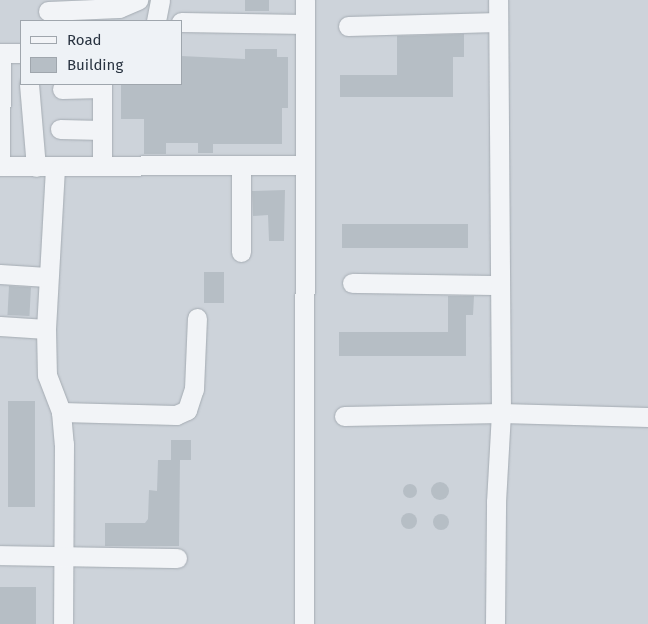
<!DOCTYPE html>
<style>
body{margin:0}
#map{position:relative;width:648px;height:624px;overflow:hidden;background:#dfe4e8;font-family:"Fira Sans",sans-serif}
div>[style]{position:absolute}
.built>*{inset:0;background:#cdd3da}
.building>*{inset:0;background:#b6bec5;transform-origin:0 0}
.round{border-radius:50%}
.roads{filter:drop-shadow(0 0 1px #a4abb2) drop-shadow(0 0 1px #a4abb2)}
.minor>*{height:19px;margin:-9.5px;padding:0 9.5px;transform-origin:9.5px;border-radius:9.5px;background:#f2f4f7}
span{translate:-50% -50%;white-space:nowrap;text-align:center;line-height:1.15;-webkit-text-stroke:4px #eef2f6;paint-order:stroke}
.legend{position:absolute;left:20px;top:20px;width:162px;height:65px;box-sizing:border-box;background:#eef2f6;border:1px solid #9fa6ad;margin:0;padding:6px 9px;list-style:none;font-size:15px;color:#283340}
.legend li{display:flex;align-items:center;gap:10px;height:25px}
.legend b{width:25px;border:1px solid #9fa6ad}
</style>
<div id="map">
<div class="built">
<div style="clip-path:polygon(evenodd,0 0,648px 0,648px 624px,0 624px,0 0,21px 21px,181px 21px,181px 84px,21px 84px,21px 21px)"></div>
</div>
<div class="building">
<div style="left:245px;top:0;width:24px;height:11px"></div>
<div style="clip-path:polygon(464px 34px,464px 57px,453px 57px,453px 97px,340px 97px,340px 75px,397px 75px,397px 36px)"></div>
<div style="clip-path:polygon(245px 49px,277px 49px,277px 57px,288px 57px,288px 108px,282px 108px,282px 144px,213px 144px,213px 153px,198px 153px,198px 143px,166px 143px,166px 154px,144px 154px,144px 119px,121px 119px,121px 84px,181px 84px,181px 56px,245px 59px)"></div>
<div style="clip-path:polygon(285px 190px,284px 241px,269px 241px,268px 215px,253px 216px,252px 191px)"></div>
<div style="left:342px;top:224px;width:126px;height:24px"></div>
<div style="left:204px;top:272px;width:20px;height:31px"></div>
<div style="left:9px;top:286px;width:22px;height:29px;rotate:3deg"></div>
<div style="clip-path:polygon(448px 296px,474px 296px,473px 315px,466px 315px,466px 356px,339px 356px,339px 332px,448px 332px)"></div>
<div style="left:8px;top:401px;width:27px;height:106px"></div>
<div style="left:171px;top:440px;width:20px;height:20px"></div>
<div style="clip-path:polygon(158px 460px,180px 460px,179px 546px,105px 546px,105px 523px,145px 523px,148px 519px,149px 490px,157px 491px)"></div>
<div class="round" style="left:431px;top:482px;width:18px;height:18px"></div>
<div class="round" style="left:403px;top:484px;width:14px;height:14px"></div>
<div class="round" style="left:401px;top:513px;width:16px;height:16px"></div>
<div class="round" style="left:433px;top:514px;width:16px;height:16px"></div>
<div style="left:0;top:587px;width:36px;height:37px"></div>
</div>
<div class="roads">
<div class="minor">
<div style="left:48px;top:11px;width:71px;rotate:-2.4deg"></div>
<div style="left:119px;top:8px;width:21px;rotate:-23deg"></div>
<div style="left:156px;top:21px;width:21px;rotate:-79deg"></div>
<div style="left:181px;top:22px;width:124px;rotate:0.9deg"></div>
<div style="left:348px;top:26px;width:150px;rotate:-1.5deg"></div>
<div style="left:0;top:53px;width:21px"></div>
<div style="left:29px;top:84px;width:83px;rotate:85.2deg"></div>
<div style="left:62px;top:89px;width:40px;rotate:-1.4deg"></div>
<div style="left:60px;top:129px;width:42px;rotate:1.4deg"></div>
<div style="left:0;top:166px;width:304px;rotate:-0.2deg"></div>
<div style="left:0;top:166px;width:113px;rotate:-89.5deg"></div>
<div style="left:102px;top:166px;width:82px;rotate:-90deg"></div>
<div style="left:55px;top:168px;width:161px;rotate:93.2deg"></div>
<div style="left:46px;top:329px;width:46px;rotate:88.8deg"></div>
<div style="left:47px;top:375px;width:40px;rotate:69deg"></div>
<div style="left:61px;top:412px;width:32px;rotate:85deg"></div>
<div style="left:64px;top:444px;width:180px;rotate:90.3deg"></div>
<div style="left:241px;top:252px;width:86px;rotate:-90deg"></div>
<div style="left:0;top:274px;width:47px;rotate:3.7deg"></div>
<div style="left:352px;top:283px;width:148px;rotate:0.8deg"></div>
<div style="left:0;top:326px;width:46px;rotate:3.7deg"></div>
<div style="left:61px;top:412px;width:115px;rotate:1.5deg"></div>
<div style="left:176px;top:415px;width:12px;rotate:-24deg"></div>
<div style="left:187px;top:410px;width:22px;rotate:-72deg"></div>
<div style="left:194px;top:389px;width:71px;rotate:-87.6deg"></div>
<div style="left:344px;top:416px;width:157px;rotate:-1.1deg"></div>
<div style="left:501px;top:413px;width:147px;rotate:1.6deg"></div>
<div style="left:0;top:555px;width:177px;rotate:1deg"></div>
<div style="left:304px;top:624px;width:624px;rotate:-89.91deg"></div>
<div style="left:495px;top:624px;width:122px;rotate:-89.5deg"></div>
<div style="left:496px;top:502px;width:89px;rotate:-86.8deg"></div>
<div style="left:501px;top:413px;width:413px;rotate:-90.4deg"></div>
</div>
</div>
<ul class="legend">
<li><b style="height:6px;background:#f2f4f7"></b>Road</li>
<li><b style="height:14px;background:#b6bec5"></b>Building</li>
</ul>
</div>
